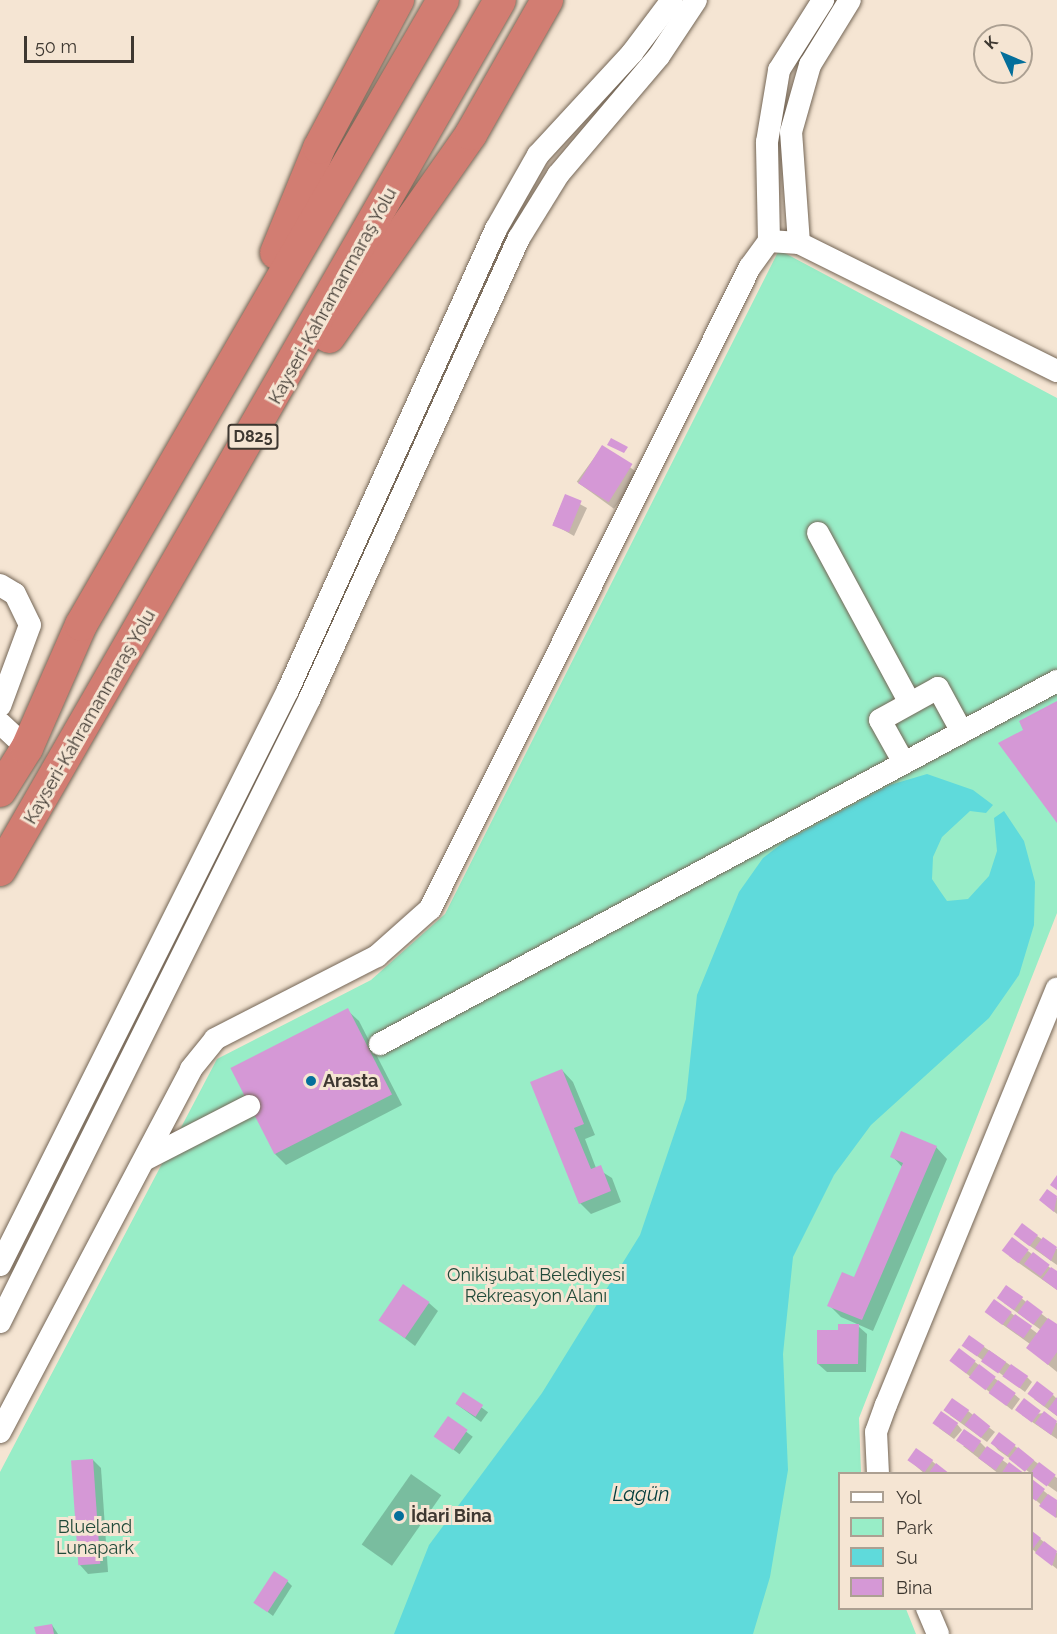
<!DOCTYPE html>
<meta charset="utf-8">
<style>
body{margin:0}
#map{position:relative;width:1057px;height:1634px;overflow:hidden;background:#f5e5d3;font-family:Raleway,sans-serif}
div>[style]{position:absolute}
.green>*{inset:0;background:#98edc7}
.water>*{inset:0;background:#5fdadb}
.shadow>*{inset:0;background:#0003;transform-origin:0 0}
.building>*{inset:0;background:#d598d6;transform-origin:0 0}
.roads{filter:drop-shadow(0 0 2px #746656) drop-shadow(0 0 2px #746656)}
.minor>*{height:22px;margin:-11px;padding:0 11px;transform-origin:11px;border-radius:11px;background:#fff}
.highway>*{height:32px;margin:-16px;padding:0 16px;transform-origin:16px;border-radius:16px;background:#d27d72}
.dots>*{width:16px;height:16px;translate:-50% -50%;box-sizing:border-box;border:3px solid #f5e5d3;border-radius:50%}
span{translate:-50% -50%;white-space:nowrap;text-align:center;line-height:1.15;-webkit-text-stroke:6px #f5e5d3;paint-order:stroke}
.shield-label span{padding:2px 4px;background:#f5e5d3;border:2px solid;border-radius:4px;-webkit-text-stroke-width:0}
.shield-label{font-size:16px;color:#3e3831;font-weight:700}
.street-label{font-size:18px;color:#3e3831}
.poi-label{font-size:18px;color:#3e3831;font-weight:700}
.left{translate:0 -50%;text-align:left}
.park-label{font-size:18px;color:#204a39}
.water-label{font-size:20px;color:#003c3c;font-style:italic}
.legend{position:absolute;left:838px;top:1472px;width:195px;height:138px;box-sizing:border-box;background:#f5e5d3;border:2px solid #aca092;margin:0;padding:8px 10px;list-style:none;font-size:18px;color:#3e3831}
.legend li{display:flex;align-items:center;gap:12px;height:30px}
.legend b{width:30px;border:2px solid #aca092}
.north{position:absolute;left:973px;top:24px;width:60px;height:60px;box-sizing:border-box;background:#f5e5d3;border:2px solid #aca092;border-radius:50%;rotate:314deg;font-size:16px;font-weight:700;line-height:24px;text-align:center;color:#3e3831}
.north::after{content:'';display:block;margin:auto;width:21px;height:27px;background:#046f9b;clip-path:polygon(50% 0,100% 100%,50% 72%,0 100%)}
.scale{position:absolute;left:24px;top:36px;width:110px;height:27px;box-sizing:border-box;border:3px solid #3e3831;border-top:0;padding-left:8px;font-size:18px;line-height:21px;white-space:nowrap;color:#3e3831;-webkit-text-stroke:4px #f5e5d3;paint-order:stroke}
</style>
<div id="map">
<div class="green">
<div style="clip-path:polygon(779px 250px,1057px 398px,1057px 913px,859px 1418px,861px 1473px,840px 1474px,840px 1608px,906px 1609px,916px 1634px,0 1634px,0 1472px,217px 1059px,371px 980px,445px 914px)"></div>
</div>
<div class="water">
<div style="clip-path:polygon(927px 774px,973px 790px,993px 805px,986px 813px,970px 811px,942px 837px,933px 857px,932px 879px,940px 891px,947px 901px,968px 899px,989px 876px,997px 851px,994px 818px,1004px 811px,1024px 841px,1035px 882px,1034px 925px,1019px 975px,989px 1018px,871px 1125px,834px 1175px,793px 1257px,783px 1354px,788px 1470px,770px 1577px,753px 1634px,394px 1634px,429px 1545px,542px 1393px,640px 1235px,686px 1099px,697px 995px,739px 892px,763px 858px,784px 842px,890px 785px)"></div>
</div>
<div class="shadow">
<div style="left:602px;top:447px;width:46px;height:43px;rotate:36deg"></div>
<div style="clip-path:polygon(565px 496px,587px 508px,574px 536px,553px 524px)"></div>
<div style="clip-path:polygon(347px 1010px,359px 1021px,402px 1105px,286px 1165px,275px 1154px)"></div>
<div style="clip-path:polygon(562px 1070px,573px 1082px,595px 1135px,585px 1139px,596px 1168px,612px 1178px,621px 1202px,591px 1214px,580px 1203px)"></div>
<div style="clip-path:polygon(936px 1147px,947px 1159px,873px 1331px,841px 1317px,829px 1305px,855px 1279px,903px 1168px,892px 1156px)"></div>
<div style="clip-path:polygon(1047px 1191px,1057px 1198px,1057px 1214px,1040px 1200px)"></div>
<div style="clip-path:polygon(1037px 1236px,1057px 1249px,1057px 1265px,1020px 1239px)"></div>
<div style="clip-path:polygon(1028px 1251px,1057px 1273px,1057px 1290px,1009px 1256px)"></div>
<div style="clip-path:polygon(1007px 1287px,1057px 1326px,1057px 1372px,1028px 1348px,1030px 1344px,992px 1317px,1011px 1313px,1038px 1334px,1041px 1330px,1004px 1303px)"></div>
<div style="clip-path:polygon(429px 1303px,438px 1311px,415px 1346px,381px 1320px)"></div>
<div style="clip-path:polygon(858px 1326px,867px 1334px,866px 1372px,827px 1372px,818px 1364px)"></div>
<div style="clip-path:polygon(970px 1337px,1027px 1377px,1032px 1382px,1025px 1392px,969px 1350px)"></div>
<div style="clip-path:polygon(975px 1362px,1020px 1399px,1012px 1410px,957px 1366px)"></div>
<div style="left:463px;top:1394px;width:31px;height:12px;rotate:36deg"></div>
<div style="clip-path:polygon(1053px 1395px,1057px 1399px,1057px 1416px,1034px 1399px)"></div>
<div style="clip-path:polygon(968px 1411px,995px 1432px,987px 1442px,950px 1415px)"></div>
<div style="clip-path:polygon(1045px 1413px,1057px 1423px,1057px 1439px,1022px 1415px)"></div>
<div style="left:448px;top:1418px;width:31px;height:22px;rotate:37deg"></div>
<div style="clip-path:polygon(957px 1424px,962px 1430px,954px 1439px,939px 1428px)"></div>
<div style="clip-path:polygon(1000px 1435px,1057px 1478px,1057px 1492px,998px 1450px,993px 1444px)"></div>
<div style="clip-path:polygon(980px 1442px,987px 1449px,1022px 1474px,999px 1474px,963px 1446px)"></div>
<div style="clip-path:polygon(93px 1460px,101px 1468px,108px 1572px,88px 1574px,80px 1565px)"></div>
<div style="clip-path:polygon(909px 1460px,932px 1461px,947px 1474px,925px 1474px)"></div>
<div style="left:411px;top:1474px;width:37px;height:86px;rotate:35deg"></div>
<div style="clip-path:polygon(1032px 1481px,1057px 1502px,1057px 1518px,1032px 1497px)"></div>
<div style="clip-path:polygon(1032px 1532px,1057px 1553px,1057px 1569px,1032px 1549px)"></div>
<div style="clip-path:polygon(287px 1581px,292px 1586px,273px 1616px,256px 1603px)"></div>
<div style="clip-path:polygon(52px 1625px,58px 1634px,37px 1634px)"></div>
</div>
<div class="building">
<div style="clip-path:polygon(611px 438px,628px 447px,624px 453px,607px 445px)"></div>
<div style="left:602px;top:445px;width:36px;height:45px;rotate:32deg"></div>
<div style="left:565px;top:494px;width:18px;height:34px;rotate:22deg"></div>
<div style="clip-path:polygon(1057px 701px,1057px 823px,998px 743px,1023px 730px,1019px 721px)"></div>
<div style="left:348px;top:1008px;width:97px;height:132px;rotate:63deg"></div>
<div style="clip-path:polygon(562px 1069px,584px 1124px,574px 1128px,591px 1169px,601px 1165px,611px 1191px,579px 1204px,530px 1082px)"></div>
<div style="clip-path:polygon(901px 1131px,937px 1146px,862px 1320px,827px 1306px,842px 1272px,854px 1277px,903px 1163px,890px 1157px)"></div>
<div style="clip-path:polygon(1057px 1175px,1057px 1190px,1050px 1185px)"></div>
<div style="clip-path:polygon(1047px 1189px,1057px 1196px,1054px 1212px,1039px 1200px)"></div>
<div style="left:1022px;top:1223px;width:20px;height:14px;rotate:37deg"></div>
<div style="left:1012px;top:1237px;width:21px;height:17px;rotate:37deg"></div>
<div style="clip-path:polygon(1043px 1237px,1057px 1247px,1051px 1261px,1035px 1248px)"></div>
<div style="left:1033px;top:1252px;width:21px;height:15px;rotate:37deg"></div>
<div style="clip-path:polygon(1051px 1267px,1057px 1271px,1057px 1290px,1042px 1279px)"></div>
<div style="left:403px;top:1284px;width:32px;height:44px;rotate:34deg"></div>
<div style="left:1006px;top:1285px;width:21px;height:16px;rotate:35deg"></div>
<div style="left:994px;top:1299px;width:22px;height:16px;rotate:36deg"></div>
<div style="left:1027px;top:1300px;width:20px;height:16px;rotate:37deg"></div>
<div style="left:1015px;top:1314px;width:21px;height:15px;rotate:35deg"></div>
<div style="clip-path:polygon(1048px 1318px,1057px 1324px,1057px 1352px,1048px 1365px,1026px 1348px)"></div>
<div style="clip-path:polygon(838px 1324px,859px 1324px,858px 1364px,817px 1364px,817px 1330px,838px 1330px)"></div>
<div style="left:969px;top:1335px;width:19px;height:13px;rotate:35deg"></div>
<div style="left:959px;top:1348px;width:21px;height:16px;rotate:37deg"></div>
<div style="left:989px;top:1350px;width:21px;height:14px;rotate:35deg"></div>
<div style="left:979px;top:1364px;width:21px;height:17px;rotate:37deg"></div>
<div style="left:1011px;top:1364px;width:21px;height:15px;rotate:35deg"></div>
<div style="left:998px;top:1380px;width:22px;height:16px;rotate:36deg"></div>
<div style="left:1037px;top:1381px;width:21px;height:16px;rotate:37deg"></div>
<div style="left:463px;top:1392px;width:24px;height:14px;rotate:33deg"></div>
<div style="clip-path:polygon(1057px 1397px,1057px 1416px,1048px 1409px)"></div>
<div style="left:952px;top:1398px;width:21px;height:15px;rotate:35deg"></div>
<div style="left:1024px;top:1398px;width:21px;height:15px;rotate:37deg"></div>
<div style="left:941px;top:1411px;width:21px;height:15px;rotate:35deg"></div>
<div style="clip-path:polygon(1044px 1411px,1057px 1421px,1051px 1435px,1035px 1423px)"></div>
<div style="left:974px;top:1413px;width:21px;height:15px;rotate:39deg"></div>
<div style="left:448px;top:1416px;width:24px;height:25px;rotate:35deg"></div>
<div style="left:964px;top:1429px;width:21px;height:14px;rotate:35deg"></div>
<div style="left:999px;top:1432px;width:21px;height:14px;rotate:37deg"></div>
<div style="left:987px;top:1446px;width:21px;height:15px;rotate:35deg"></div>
<div style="left:1018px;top:1447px;width:21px;height:15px;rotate:39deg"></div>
<div style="left:916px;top:1448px;width:21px;height:15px;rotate:35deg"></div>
<div style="left:93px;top:1459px;width:105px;height:22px;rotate:86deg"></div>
<div style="clip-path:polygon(1009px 1462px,1025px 1474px,1001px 1474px)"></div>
<div style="left:1039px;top:1462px;width:21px;height:15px;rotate:37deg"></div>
<div style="clip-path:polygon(936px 1463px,950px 1474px,928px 1474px)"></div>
<div style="clip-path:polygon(1032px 1479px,1045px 1489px,1036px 1501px,1032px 1498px)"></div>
<div style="clip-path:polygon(1048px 1494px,1057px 1500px,1056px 1518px,1039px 1506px)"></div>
<div style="clip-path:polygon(1032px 1531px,1041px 1538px,1032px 1550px)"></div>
<div style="clip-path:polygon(1044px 1541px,1057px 1551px,1052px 1566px,1035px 1553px)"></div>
<div style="left:274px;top:1571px;width:17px;height:38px;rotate:33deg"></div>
<div style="clip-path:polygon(52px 1624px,54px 1634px,36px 1634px,34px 1627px)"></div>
</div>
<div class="roads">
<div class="minor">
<div style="left:769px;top:241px;width:99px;rotate:-91.2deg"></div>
<div style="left:767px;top:142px;width:73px;rotate:-80.5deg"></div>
<div style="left:779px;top:70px;width:83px;rotate:-57.8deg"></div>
<div style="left:799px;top:243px;width:111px;rotate:-94.1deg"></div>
<div style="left:791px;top:132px;width:70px;rotate:-74.2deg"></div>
<div style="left:810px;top:65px;width:76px;rotate:-58.4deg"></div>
<div style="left:818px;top:533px;width:193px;rotate:61.6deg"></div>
<div style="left:0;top:585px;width:17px;rotate:31deg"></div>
<div style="left:15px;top:594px;width:34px;rotate:64deg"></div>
<div style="left:30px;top:625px;width:86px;rotate:110.3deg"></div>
<div style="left:0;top:723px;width:37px;rotate:43deg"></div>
<div style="left:904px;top:763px;width:49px;rotate:-119.2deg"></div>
<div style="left:880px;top:720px;width:66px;rotate:-28.9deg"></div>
<div style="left:938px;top:688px;width:50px;rotate:61.4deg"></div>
<div style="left:380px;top:1044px;width:768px;rotate:-28.2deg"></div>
<div style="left:146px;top:1159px;width:116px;rotate:-27.2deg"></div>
<div style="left:0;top:1265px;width:643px;rotate:-63.4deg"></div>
<div style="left:288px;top:690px;width:506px;rotate:-65.72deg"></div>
<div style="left:496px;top:229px;width:85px;rotate:-60.4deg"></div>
<div style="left:538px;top:155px;width:139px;rotate:-47.3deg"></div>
<div style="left:632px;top:53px;width:66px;rotate:-53deg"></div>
<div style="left:0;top:1322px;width:697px;rotate:-63.58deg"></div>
<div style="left:310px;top:698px;width:505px;rotate:-65.57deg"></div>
<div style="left:519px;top:238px;width:74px;rotate:-58.2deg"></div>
<div style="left:558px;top:175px;width:156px;rotate:-49.7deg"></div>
<div style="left:659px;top:56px;width:67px;rotate:-56.5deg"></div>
<div style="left:0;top:1432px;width:410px;rotate:-62.2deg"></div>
<div style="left:191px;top:1069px;width:38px;rotate:-51deg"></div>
<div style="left:215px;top:1039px;width:182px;rotate:-27.1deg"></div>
<div style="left:377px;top:956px;width:71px;rotate:-41.6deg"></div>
<div style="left:430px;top:909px;width:717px;rotate:-63.51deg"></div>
<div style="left:750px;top:267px;width:32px;rotate:-54deg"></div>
<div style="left:769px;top:241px;width:30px;rotate:4deg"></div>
<div style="left:799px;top:243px;width:288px;rotate:26.4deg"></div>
<div style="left:878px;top:1474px;width:42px;rotate:-92.7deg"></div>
<div style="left:876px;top:1432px;width:29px;rotate:-70deg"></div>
<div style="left:886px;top:1405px;width:450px;rotate:-67.7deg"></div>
<div style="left:927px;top:1608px;width:28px;rotate:67deg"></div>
</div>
<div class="highway">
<div style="left:276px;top:253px;width:113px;rotate:-67.7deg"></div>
<div style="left:319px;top:148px;width:168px;rotate:-61.9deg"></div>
<div style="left:329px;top:337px;width:248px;rotate:-55deg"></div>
<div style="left:471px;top:134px;width:154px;rotate:-60.4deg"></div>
<div style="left:0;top:791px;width:51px;rotate:-57.9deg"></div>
<div style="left:27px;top:748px;width:134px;rotate:-66.3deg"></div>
<div style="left:81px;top:625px;width:722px;rotate:-59.92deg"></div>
<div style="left:0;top:870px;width:1003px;rotate:-60.11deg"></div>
</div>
</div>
<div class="dots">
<div style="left:311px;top:1081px;background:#046f9b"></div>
<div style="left:399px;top:1516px;background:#046f9b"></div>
</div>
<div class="shield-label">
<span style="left:253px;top:437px">D825</span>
</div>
<div class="street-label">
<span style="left:333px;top:296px;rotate:-61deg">Kayseri-Kahramanmaraş Yolu</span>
<span style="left:90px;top:717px;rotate:-60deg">Kayseri-Kahramanmaraş Yolu</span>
</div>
<div class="poi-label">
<span class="left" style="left:323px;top:1081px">Arasta</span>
<span class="left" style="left:411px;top:1516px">İdari Bina</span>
</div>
<div class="park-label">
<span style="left:536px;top:1286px">Onikişubat Belediyesi<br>Rekreasyon Alanı</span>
<span style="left:95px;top:1538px">Blueland<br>Lunapark</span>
</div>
<div class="water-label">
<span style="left:641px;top:1494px">Lagün</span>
</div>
<ul class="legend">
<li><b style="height:8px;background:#fff"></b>Yol</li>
<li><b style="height:16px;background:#98edc7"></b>Park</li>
<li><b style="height:16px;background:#5fdadb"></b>Su</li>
<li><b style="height:16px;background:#d598d6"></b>Bina</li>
</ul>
<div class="north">K</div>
<div class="scale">50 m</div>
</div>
